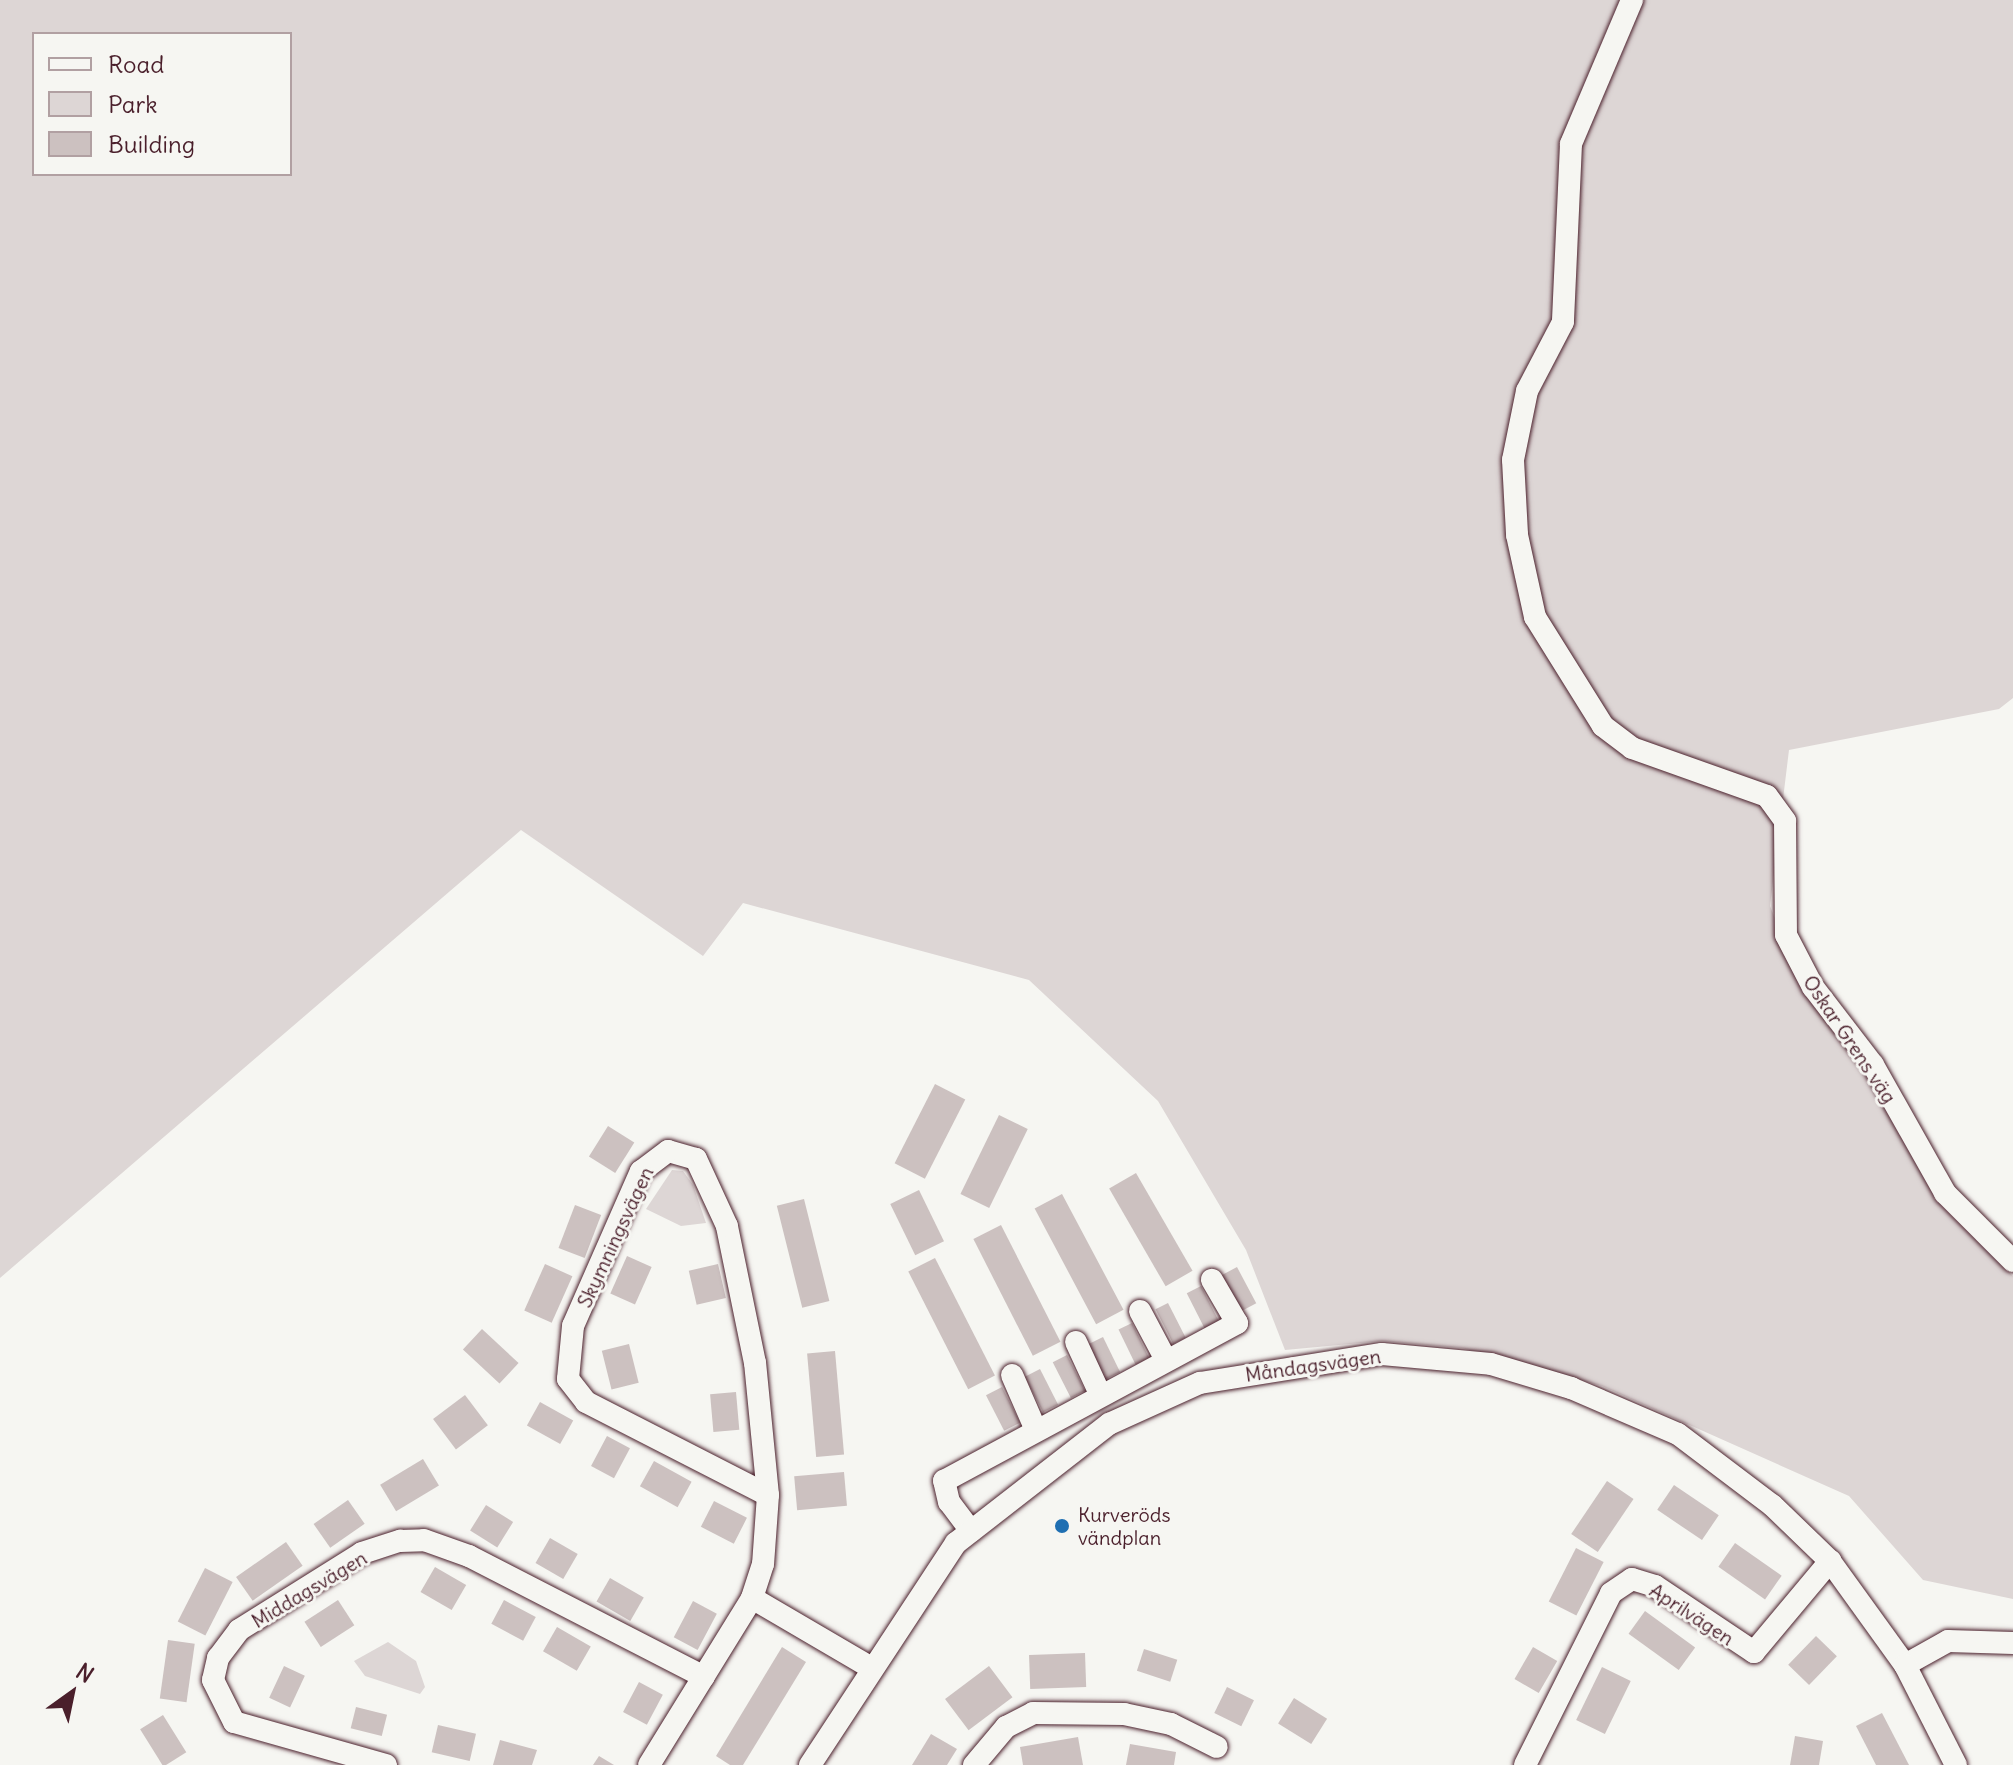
<!DOCTYPE html>
<meta charset="utf-8">
<style>
body{margin:0}
#map{position:relative;width:2013px;height:1765px;overflow:hidden;background:#f6f6f2;font-family:Delius,sans-serif}
div>[style]{position:absolute}
.green>*{inset:0;background:#ddd6d5}
.building>*{inset:0;background:#ccc1c0;transform-origin:0 0}
.roads{filter:drop-shadow(0 0 2px #4a1f2b) drop-shadow(0 0 2px #4a1f2b)}
.minor>*{height:22px;margin:-11px;padding:0 11px;transform-origin:11px;border-radius:11px;background:#f6f6f2}
.dots>*{width:22px;height:22px;translate:-50% -50%;box-sizing:border-box;border:4px solid #f6f6f2;border-radius:50%}
span{translate:-50% -50%;white-space:nowrap;text-align:center;line-height:1.15;-webkit-text-stroke:6px #f6f6f2;paint-order:stroke}
.street-label{font-size:20px;color:#4a1f2b}
.poi-label{font-size:20px;color:#4a1f2b}
.left{translate:0 -50%;text-align:left}
.legend{position:absolute;left:32px;top:32px;width:260px;height:144px;box-sizing:border-box;background:#f6f6f2;border:2px solid #b1a0a2;margin:0;padding:10px 14px;list-style:none;font-size:24px;color:#4a1f2b}
.legend li{display:flex;align-items:center;gap:16px;height:40px}
.legend b{width:40px;border:2px solid #b1a0a2}
.north{position:absolute;left:32px;top:1653px;width:80px;height:80px;-webkit-text-stroke:6px #f6f6f2;paint-order:stroke;rotate:33deg;font-size:22px;font-weight:700;line-height:32px;text-align:center;color:#4a1f2b}
.north::after{content:'';display:block;margin:auto;width:28px;height:36px;background:#4a1f2b;clip-path:polygon(50% 0,100% 100%,50% 72%,0 100%)}
</style>
<div id="map">
<div class="green">
<div style="clip-path:polygon(evenodd,0 0,2013px 0,2013px 698px,1999px 709px,1789px 750px,1770px 906px,1804px 993px,1863px 1071px,1947px 1211px,2013px 1276px,2013px 1599px,1923px 1580px,1849px 1496px,1602px 1386px,1462px 1348px,1382px 1341px,1285px 1350px,1246px 1250px,1158px 1101px,1029px 980px,743px 903px,703px 956px,521px 830px,0 1278px,0 0,34px 34px,290px 34px,290px 174px,34px 174px,34px 34px)"></div>
<div style="clip-path:polygon(672px 1170px,683px 1171px,693px 1185px,706px 1223px,681px 1226px,646px 1209px)"></div>
<div style="clip-path:polygon(388px 1642px,416px 1661px,425px 1687px,420px 1694px,365px 1676px,354px 1661px)"></div>
</div>
<div class="building">
<div style="left:935px;top:1084px;width:34px;height:89px;rotate:27deg"></div>
<div style="left:999px;top:1115px;width:32px;height:88px;rotate:26deg"></div>
<div style="left:608px;top:1126px;width:31px;height:36px;rotate:32deg"></div>
<div style="left:1136px;top:1173px;width:113px;height:31px;rotate:60deg"></div>
<div style="left:919px;top:1190px;width:57px;height:32px;rotate:64deg"></div>
<div style="left:1062px;top:1194px;width:131px;height:31px;rotate:62deg"></div>
<div style="left:804px;top:1199px;width:105px;height:28px;rotate:76deg"></div>
<div style="left:575px;top:1205px;width:28px;height:46px;rotate:21deg"></div>
<div style="left:1001px;top:1225px;width:131px;height:31px;rotate:63deg"></div>
<div style="left:627px;top:1256px;width:27px;height:41px;rotate:24deg"></div>
<div style="left:935px;top:1258px;width:132px;height:30px;rotate:63deg"></div>
<div style="left:545px;top:1264px;width:30px;height:51px;rotate:24deg"></div>
<div style="left:718px;top:1264px;width:35px;height:30px;rotate:77deg"></div>
<div style="left:1237px;top:1267px;width:41px;height:17px;rotate:62deg"></div>
<div style="left:1201px;top:1286px;width:40px;height:16px;rotate:63deg"></div>
<div style="left:1168px;top:1303px;width:39px;height:14px;rotate:63deg"></div>
<div style="left:1132px;top:1323px;width:39px;height:15px;rotate:64deg"></div>
<div style="left:482px;top:1329px;width:50px;height:28px;rotate:43deg"></div>
<div style="left:1103px;top:1337px;width:39px;height:17px;rotate:64deg"></div>
<div style="left:629px;top:1344px;width:40px;height:28px;rotate:76deg"></div>
<div style="left:835px;top:1351px;width:104px;height:28px;rotate:85deg"></div>
<div style="left:1067px;top:1355px;width:40px;height:16px;rotate:63deg"></div>
<div style="left:1040px;top:1369px;width:40px;height:17px;rotate:63deg"></div>
<div style="left:1002px;top:1387px;width:40px;height:18px;rotate:63deg"></div>
<div style="left:736px;top:1392px;width:38px;height:26px;rotate:85deg"></div>
<div style="left:465px;top:1395px;width:38px;height:40px;rotate:53deg"></div>
<div style="left:540px;top:1402px;width:38px;height:27px;rotate:29deg"></div>
<div style="left:607px;top:1436px;width:26px;height:34px;rotate:28deg"></div>
<div style="left:423px;top:1459px;width:31px;height:50px;rotate:59deg"></div>
<div style="left:654px;top:1461px;width:43px;height:29px;rotate:29deg"></div>
<div style="left:844px;top:1472px;width:34px;height:50px;rotate:85deg"></div>
<div style="left:1607px;top:1481px;width:32px;height:64px;rotate:34deg"></div>
<div style="left:1674px;top:1485px;width:54px;height:30px;rotate:34deg"></div>
<div style="left:348px;top:1500px;width:29px;height:42px;rotate:55deg"></div>
<div style="left:714px;top:1501px;width:37px;height:29px;rotate:27deg"></div>
<div style="left:486px;top:1505px;width:32px;height:30px;rotate:32deg"></div>
<div style="left:550px;top:1538px;width:32px;height:29px;rotate:30deg"></div>
<div style="left:286px;top:1542px;width:29px;height:61px;rotate:55deg"></div>
<div style="left:1735px;top:1543px;width:57px;height:29px;rotate:35deg"></div>
<div style="left:1576px;top:1548px;width:31px;height:60px;rotate:27deg"></div>
<div style="left:435px;top:1567px;width:36px;height:29px;rotate:30deg"></div>
<div style="left:205px;top:1568px;width:31px;height:60px;rotate:27deg"></div>
<div style="left:610px;top:1578px;width:39px;height:27px;rotate:30deg"></div>
<div style="left:338px;top:1600px;width:30px;height:40px;rotate:57deg"></div>
<div style="left:504px;top:1600px;width:36px;height:27px;rotate:28deg"></div>
<div style="left:693px;top:1601px;width:27px;height:41px;rotate:28deg"></div>
<div style="left:1645px;top:1611px;width:62px;height:28px;rotate:36deg"></div>
<div style="left:557px;top:1627px;width:39px;height:28px;rotate:30deg"></div>
<div style="left:1816px;top:1636px;width:29px;height:40px;rotate:44deg"></div>
<div style="left:168px;top:1640px;width:27px;height:59px;rotate:8deg"></div>
<div style="clip-path:polygon(782px 1647px,806px 1662px,743px 1765px,730px 1765px,716px 1756px)"></div>
<div style="left:1533px;top:1647px;width:28px;height:37px;rotate:30deg"></div>
<div style="left:1144px;top:1649px;width:35px;height:23px;rotate:18deg"></div>
<div style="left:1085px;top:1653px;width:34px;height:56px;rotate:88deg"></div>
<div style="left:284px;top:1666px;width:23px;height:35px;rotate:25deg"></div>
<div style="left:989px;top:1666px;width:39px;height:55px;rotate:53deg"></div>
<div style="left:1602px;top:1667px;width:32px;height:59px;rotate:26deg"></div>
<div style="left:639px;top:1682px;width:27px;height:34px;rotate:28deg"></div>
<div style="left:1227px;top:1687px;width:30px;height:29px;rotate:26deg"></div>
<div style="left:1294px;top:1698px;width:39px;height:30px;rotate:32deg"></div>
<div style="left:356px;top:1707px;width:32px;height:22px;rotate:14deg"></div>
<div style="clip-path:polygon(1882px 1713px,1909px 1765px,1876px 1765px,1856px 1726px)"></div>
<div style="left:163px;top:1715px;width:44px;height:27px;rotate:58deg"></div>
<div style="left:438px;top:1725px;width:39px;height:28px;rotate:13deg"></div>
<div style="clip-path:polygon(931px 1734px,957px 1749px,947px 1765px,912px 1765px)"></div>
<div style="clip-path:polygon(1795px 1736px,1823px 1741px,1819px 1765px,1790px 1765px)"></div>
<div style="clip-path:polygon(1078px 1737px,1083px 1765px,1023px 1765px,1020px 1747px)"></div>
<div style="clip-path:polygon(500px 1740px,537px 1750px,532px 1765px,493px 1765px)"></div>
<div style="clip-path:polygon(1130px 1744px,1176px 1752px,1174px 1765px,1126px 1765px)"></div>
<div style="clip-path:polygon(599px 1756px,614px 1765px,593px 1765px)"></div>
</div>
<div class="roads">
<div class="minor">
<div style="left:1632px;top:0;width:156px;rotate:113deg"></div>
<div style="left:1571px;top:144px;width:178px;rotate:92.6deg"></div>
<div style="left:1563px;top:322px;width:78px;rotate:117.6deg"></div>
<div style="left:1527px;top:391px;width:70px;rotate:101.5deg"></div>
<div style="left:1513px;top:460px;width:75px;rotate:86.9deg"></div>
<div style="left:1517px;top:535px;width:84px;rotate:77.6deg"></div>
<div style="left:1535px;top:617px;width:128px;rotate:58deg"></div>
<div style="left:1603px;top:726px;width:36px;rotate:37deg"></div>
<div style="left:1632px;top:748px;width:143px;rotate:19.6deg"></div>
<div style="left:1767px;top:796px;width:31px;rotate:54deg"></div>
<div style="left:1785px;top:821px;width:114px;rotate:89.5deg"></div>
<div style="left:1786px;top:935px;width:59px;rotate:62.6deg"></div>
<div style="left:1813px;top:987px;width:98px;rotate:52.4deg"></div>
<div style="left:1873px;top:1065px;width:147px;rotate:60.6deg"></div>
<div style="left:1945px;top:1193px;width:96px;rotate:45deg"></div>
<div style="left:1140px;top:1311px;width:55px;rotate:62deg"></div>
<div style="left:1076px;top:1342px;width:57px;rotate:65.2deg"></div>
<div style="left:1012px;top:1375px;width:58px;rotate:66.5deg"></div>
<div style="left:768px;top:1495px;width:133px;rotate:-95.6deg"></div>
<div style="left:755px;top:1363px;width:140px;rotate:-101.6deg"></div>
<div style="left:727px;top:1226px;width:74px;rotate:-114.8deg"></div>
<div style="left:696px;top:1159px;width:29px;rotate:-164deg"></div>
<div style="left:668px;top:1151px;width:34px;rotate:143deg"></div>
<div style="left:641px;top:1171px;width:169px;rotate:113.7deg"></div>
<div style="left:573px;top:1326px;width:53px;rotate:95.4deg"></div>
<div style="left:568px;top:1379px;width:29px;rotate:52deg"></div>
<div style="left:586px;top:1402px;width:204px;rotate:27.1deg"></div>
<div style="left:768px;top:1495px;width:69px;rotate:94.1deg"></div>
<div style="left:763px;top:1564px;width:36px;rotate:108deg"></div>
<div style="left:752px;top:1598px;width:139px;rotate:30.3deg"></div>
<div style="left:971px;top:1531px;width:36px;rotate:-127deg"></div>
<div style="left:949px;top:1502px;width:22px;rotate:-103deg"></div>
<div style="left:944px;top:1481px;width:333px;rotate:-28.3deg"></div>
<div style="left:1237px;top:1323px;width:50px;rotate:-120.2deg"></div>
<div style="left:1905px;top:1665px;width:49px;rotate:-29.2deg"></div>
<div style="left:1948px;top:1641px;width:65px;rotate:1.8deg"></div>
<div style="left:386px;top:1765px;width:158px;rotate:-164.2deg"></div>
<div style="left:234px;top:1722px;width:47px;rotate:-116.6deg"></div>
<div style="left:213px;top:1680px;width:23px;rotate:-77deg"></div>
<div style="left:218px;top:1658px;width:35px;rotate:-53deg"></div>
<div style="left:239px;top:1630px;width:145px;rotate:-32deg"></div>
<div style="left:362px;top:1553px;width:40px;rotate:-18deg"></div>
<div style="left:400px;top:1541px;width:24px;rotate:-2deg"></div>
<div style="left:424px;top:1540px;width:48px;rotate:19.6deg"></div>
<div style="left:469px;top:1556px;width:264px;rotate:27.2deg"></div>
<div style="left:649px;top:1765px;width:196px;rotate:-58.3deg"></div>
<div style="left:810px;top:1765px;width:266px;rotate:-56.7deg"></div>
<div style="left:956px;top:1543px;width:194px;rotate:-37.9deg"></div>
<div style="left:1109px;top:1424px;width:100px;rotate:-24.3deg"></div>
<div style="left:1200px;top:1383px;width:184px;rotate:-9.1deg"></div>
<div style="left:1382px;top:1354px;width:109px;rotate:5.2deg"></div>
<div style="left:1491px;top:1364px;width:84px;rotate:16.7deg"></div>
<div style="left:1571px;top:1388px;width:116px;rotate:23.3deg"></div>
<div style="left:1678px;top:1434px;width:118px;rotate:37.1deg"></div>
<div style="left:1772px;top:1505px;width:81px;rotate:44deg"></div>
<div style="left:1830px;top:1561px;width:128px;rotate:54.2deg"></div>
<div style="left:1905px;top:1665px;width:112px;rotate:63deg"></div>
<div style="left:974px;top:1765px;width:50px;rotate:-49.9deg"></div>
<div style="left:1006px;top:1727px;width:30px;rotate:-27deg"></div>
<div style="left:1033px;top:1713px;width:91px;rotate:0.6deg"></div>
<div style="left:1124px;top:1714px;width:48px;rotate:12deg"></div>
<div style="left:1171px;top:1724px;width:51px;rotate:26.6deg"></div>
<div style="left:1525px;top:1765px;width:192px;rotate:-63.4deg"></div>
<div style="left:1611px;top:1593px;width:25px;rotate:-34deg"></div>
<div style="left:1632px;top:1579px;width:24px;rotate:17deg"></div>
<div style="left:1655px;top:1586px;width:119px;rotate:33.7deg"></div>
<div style="left:1754px;top:1652px;width:119px;rotate:-50.1deg"></div>
</div>
</div>
<div class="dots">
<div style="left:1062px;top:1526px;background:#1f6fb2"></div>
</div>
<div class="street-label">
<span style="left:1850px;top:1039px;rotate:56deg">Oskar Grens väg</span>
<span style="left:615px;top:1237px;rotate:-65deg">Skymningsvägen</span>
<span style="left:1313px;top:1365px;rotate:-8deg">Måndagsvägen</span>
<span style="left:309px;top:1589px;rotate:-31deg">Middagsvägen</span>
<span style="left:1692px;top:1614px;rotate:33deg">Aprilvägen</span>
</div>
<div class="poi-label">
<span class="left" style="left:1078px;top:1526px">Kurveröds<br>vändplan</span>
</div>
<ul class="legend">
<li><b style="height:10px;background:#f6f6f2"></b>Road</li>
<li><b style="height:22px;background:#ddd6d5"></b>Park</li>
<li><b style="height:22px;background:#ccc1c0"></b>Building</li>
</ul>
<div class="north">N</div>
</div>
